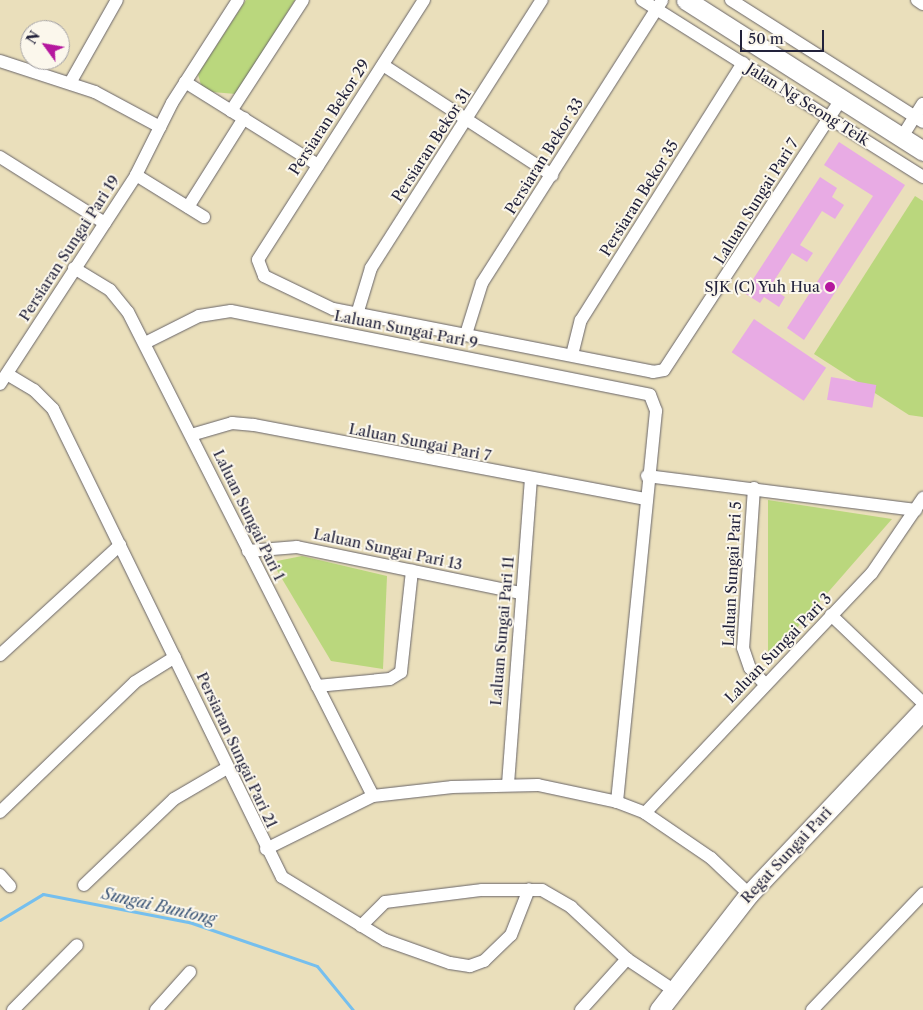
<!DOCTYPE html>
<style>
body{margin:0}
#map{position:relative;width:923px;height:1010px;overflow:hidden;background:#eadfbb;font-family:"Libre Caslon Text",serif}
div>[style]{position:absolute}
.green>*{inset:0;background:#bad77d}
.stream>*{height:3px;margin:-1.5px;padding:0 1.5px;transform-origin:1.5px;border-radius:1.5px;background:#75bfee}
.building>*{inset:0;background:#e8abe4;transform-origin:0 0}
.roads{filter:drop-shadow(0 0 1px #686468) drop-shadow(0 0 1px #686468)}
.minor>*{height:12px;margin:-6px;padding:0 6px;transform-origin:6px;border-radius:6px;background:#fff}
.secondary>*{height:19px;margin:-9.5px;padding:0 9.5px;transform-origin:9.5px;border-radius:9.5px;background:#fff}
.dots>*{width:14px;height:14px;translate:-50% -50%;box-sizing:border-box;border:2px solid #fbf7ec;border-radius:50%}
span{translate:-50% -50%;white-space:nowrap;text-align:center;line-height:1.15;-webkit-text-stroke:4px #fbf7ec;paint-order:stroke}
.street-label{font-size:15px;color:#22223b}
.poi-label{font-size:15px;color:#22223b}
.right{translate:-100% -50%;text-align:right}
.water-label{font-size:16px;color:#3f597a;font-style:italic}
.north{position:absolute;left:20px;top:20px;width:50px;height:50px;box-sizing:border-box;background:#fbf7ec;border:1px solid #a4a2a5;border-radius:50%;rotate:302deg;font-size:14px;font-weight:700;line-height:20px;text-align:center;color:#22223b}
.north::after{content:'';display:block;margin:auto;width:18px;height:22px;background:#b5179e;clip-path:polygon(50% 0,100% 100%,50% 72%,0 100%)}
.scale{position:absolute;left:740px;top:30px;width:84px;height:22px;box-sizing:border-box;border:2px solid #22223b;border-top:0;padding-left:6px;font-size:15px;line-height:18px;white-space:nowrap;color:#22223b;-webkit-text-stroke:4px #fbf7ec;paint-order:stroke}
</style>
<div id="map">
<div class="green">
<div style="clip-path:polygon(246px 0,295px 0,236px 94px,212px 92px,201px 85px,198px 74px)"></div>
<div style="clip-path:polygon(915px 196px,923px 201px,923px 417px,909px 415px,814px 354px)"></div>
<div style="clip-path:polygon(768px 500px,892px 519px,768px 661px)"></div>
<div style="clip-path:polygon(302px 556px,387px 576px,383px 669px,331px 661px,272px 562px)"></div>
</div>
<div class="stream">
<div style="left:0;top:920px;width:50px;rotate:-31.2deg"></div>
<div style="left:43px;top:894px;width:149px;rotate:10.9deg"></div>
<div style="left:189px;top:922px;width:135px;rotate:19deg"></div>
<div style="left:317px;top:966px;width:57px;rotate:50.7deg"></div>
</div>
<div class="building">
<div style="clip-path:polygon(839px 142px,905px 185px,804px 340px,787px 328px,873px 196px,824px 165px)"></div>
<div style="clip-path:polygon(820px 177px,837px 188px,832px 197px,844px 205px,835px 219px,822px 211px,800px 245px,813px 253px,807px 262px,792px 253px,770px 287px,785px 297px,779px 307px,764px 297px,760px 303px,744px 293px)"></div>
<div style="left:754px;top:319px;width:87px;height:40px;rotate:34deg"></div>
<div style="left:831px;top:377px;width:46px;height:23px;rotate:10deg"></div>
</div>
<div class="roads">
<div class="minor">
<div style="left:424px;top:0;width:308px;rotate:122.6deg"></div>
<div style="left:258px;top:260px;width:17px;rotate:69deg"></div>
<div style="left:264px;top:276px;width:76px;rotate:25.6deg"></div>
<div style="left:333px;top:309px;width:326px;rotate:11.1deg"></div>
<div style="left:653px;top:372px;width:11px;rotate:-10deg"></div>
<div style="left:664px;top:370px;width:324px;rotate:-56.8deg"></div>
<div style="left:642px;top:0;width:332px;rotate:32.2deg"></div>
<div style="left:731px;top:0;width:227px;rotate:32.4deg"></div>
<div style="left:917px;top:0;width:7px;rotate:34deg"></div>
<div style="left:0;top:61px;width:100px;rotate:18.1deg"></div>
<div style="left:95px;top:92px;width:74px;rotate:28.3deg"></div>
<div style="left:383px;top:65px;width:202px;rotate:33.1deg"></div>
<div style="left:185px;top:82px;width:157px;rotate:32deg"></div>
<div style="left:70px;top:83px;width:95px;rotate:-60.5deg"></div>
<div style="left:231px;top:111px;width:132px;rotate:-57deg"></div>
<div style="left:902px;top:137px;width:39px;rotate:-58deg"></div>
<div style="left:0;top:157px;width:124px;rotate:32.2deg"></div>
<div style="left:136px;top:175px;width:80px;rotate:31.7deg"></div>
<div style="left:188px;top:207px;width:105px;rotate:-57.8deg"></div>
<div style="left:74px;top:268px;width:42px;rotate:31.4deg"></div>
<div style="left:110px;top:290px;width:28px;rotate:51deg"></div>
<div style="left:128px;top:312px;width:542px;rotate:63.15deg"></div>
<div style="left:358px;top:311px;width:45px;rotate:-73.2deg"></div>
<div style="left:371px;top:268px;width:318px;rotate:-57.5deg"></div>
<div style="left:466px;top:334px;width:53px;rotate:-72.6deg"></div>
<div style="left:482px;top:283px;width:335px;rotate:-57.5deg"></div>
<div style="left:145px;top:343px;width:60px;rotate:-26.6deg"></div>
<div style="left:199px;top:316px;width:32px;rotate:-9deg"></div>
<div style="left:231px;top:311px;width:427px;rotate:11.3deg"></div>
<div style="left:650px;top:395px;width:17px;rotate:69deg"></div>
<div style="left:656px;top:411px;width:393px;rotate:95.7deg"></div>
<div style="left:572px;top:355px;width:36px;rotate:-76deg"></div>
<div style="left:581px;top:320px;width:304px;rotate:-57.8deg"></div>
<div style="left:7px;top:374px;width:31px;rotate:31deg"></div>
<div style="left:34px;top:390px;width:27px;rotate:45deg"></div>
<div style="left:53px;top:409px;width:521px;rotate:63.93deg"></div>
<div style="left:282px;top:877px;width:121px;rotate:31.5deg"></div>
<div style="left:385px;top:940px;width:69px;rotate:19.5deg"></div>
<div style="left:450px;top:963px;width:20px;rotate:9deg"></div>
<div style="left:470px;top:966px;width:15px;rotate:-20deg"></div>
<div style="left:484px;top:961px;width:37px;rotate:-44deg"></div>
<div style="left:511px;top:935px;width:49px;rotate:-68.6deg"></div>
<div style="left:0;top:384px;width:249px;rotate:-56.9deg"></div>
<div style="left:136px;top:175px;width:80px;rotate:-63.4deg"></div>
<div style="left:172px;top:103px;width:122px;rotate:-57.3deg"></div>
<div style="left:191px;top:435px;width:43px;rotate:-16.3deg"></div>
<div style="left:232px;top:423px;width:22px;rotate:5deg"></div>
<div style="left:254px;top:425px;width:397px;rotate:10.7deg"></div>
<div style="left:647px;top:476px;width:271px;rotate:7.2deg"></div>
<div style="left:754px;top:488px;width:160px;rotate:93.9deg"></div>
<div style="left:743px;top:648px;width:21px;rotate:71deg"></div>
<div style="left:750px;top:668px;width:22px;rotate:47deg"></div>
<div style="left:248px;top:551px;width:49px;rotate:-4.7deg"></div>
<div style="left:297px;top:547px;width:229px;rotate:11.6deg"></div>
<div style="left:831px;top:615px;width:127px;rotate:43.7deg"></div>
<div style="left:0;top:655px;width:163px;rotate:-42.5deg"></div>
<div style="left:317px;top:686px;width:73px;rotate:-5.5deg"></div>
<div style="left:390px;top:679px;width:13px;rotate:-32deg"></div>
<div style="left:401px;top:672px;width:102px;rotate:-83.8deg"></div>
<div style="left:508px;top:784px;width:304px;rotate:-85.7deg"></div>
<div style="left:0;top:812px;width:187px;rotate:-43.9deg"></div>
<div style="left:135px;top:682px;width:47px;rotate:-32deg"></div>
<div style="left:645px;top:813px;width:330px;rotate:-46.6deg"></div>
<div style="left:872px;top:573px;width:91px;rotate:-55.8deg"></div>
<div style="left:266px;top:849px;width:119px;rotate:-26.4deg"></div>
<div style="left:373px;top:796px;width:80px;rotate:-6.5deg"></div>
<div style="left:452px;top:787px;width:86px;rotate:-1.3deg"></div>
<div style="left:538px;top:785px;width:81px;rotate:12.1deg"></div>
<div style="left:617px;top:802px;width:30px;rotate:21deg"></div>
<div style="left:645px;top:813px;width:80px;rotate:34.3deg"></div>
<div style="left:711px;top:858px;width:52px;rotate:43.5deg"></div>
<div style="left:0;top:875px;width:15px;rotate:48deg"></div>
<div style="left:84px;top:885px;width:124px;rotate:-43.7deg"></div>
<div style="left:174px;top:799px;width:61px;rotate:-30.3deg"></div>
<div style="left:361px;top:926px;width:34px;rotate:-45deg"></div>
<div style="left:385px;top:902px;width:98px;rotate:-7.1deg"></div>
<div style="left:482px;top:890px;width:60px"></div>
<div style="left:542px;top:890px;width:34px;rotate:30deg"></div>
<div style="left:571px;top:907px;width:76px;rotate:42.9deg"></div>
<div style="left:627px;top:959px;width:58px;rotate:33.7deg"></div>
<div style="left:13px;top:1010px;width:91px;rotate:-45.4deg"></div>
<div style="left:156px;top:1010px;width:51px;rotate:-48.2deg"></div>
<div style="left:581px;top:1010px;width:69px;rotate:-48deg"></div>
<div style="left:812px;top:1010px;width:161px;rotate:-46.3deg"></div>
</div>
<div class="secondary">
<div style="left:686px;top:0;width:281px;rotate:32.5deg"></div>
<div style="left:659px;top:1010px;width:147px;rotate:-52.2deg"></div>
<div style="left:749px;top:894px;width:253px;rotate:-46.6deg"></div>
</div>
</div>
<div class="dots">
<div style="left:830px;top:287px;background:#b5179e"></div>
</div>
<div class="street-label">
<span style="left:808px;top:104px;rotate:32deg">Jalan Ng Seong Teik</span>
<span style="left:329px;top:117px;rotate:-57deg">Persiaran Bekor 29</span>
<span style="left:431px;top:145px;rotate:-57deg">Persiaran Bekor 31</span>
<span style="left:544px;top:156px;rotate:-58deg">Persiaran Bekor 33</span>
<span style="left:639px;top:198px;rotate:-58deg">Persiaran Bekor 35</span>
<span style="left:756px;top:201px;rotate:-58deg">Laluan Sungai Pari 7</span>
<span style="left:69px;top:248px;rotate:-57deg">Persiaran Sungai Pari 19</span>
<span style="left:406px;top:329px;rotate:11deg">Laluan Sungai Pari 9</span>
<span style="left:420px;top:442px;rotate:11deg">Laluan Sungai Pari 7</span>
<span style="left:249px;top:515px;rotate:64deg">Laluan Sungai Pari 1</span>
<span style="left:388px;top:549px;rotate:12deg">Laluan Sungai Pari 13</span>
<span style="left:732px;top:574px;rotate:-87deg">Laluan Sungai Pari 5</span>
<span style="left:502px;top:631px;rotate:-85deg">Laluan Sungai Pari 11</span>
<span style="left:778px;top:648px;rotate:-46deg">Laluan Sungai Pari 3</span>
<span style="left:237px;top:750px;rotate:65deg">Persiaran Sungai Pari 21</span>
<span style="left:786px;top:855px;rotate:-47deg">Regat Sungai Pari</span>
</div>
<div class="poi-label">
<span class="right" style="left:820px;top:287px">SJK (C) Yuh Hua</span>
</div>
<div class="water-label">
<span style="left:159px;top:906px;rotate:13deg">Sungai Buntong</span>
</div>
<div class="north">N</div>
<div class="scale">50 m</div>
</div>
